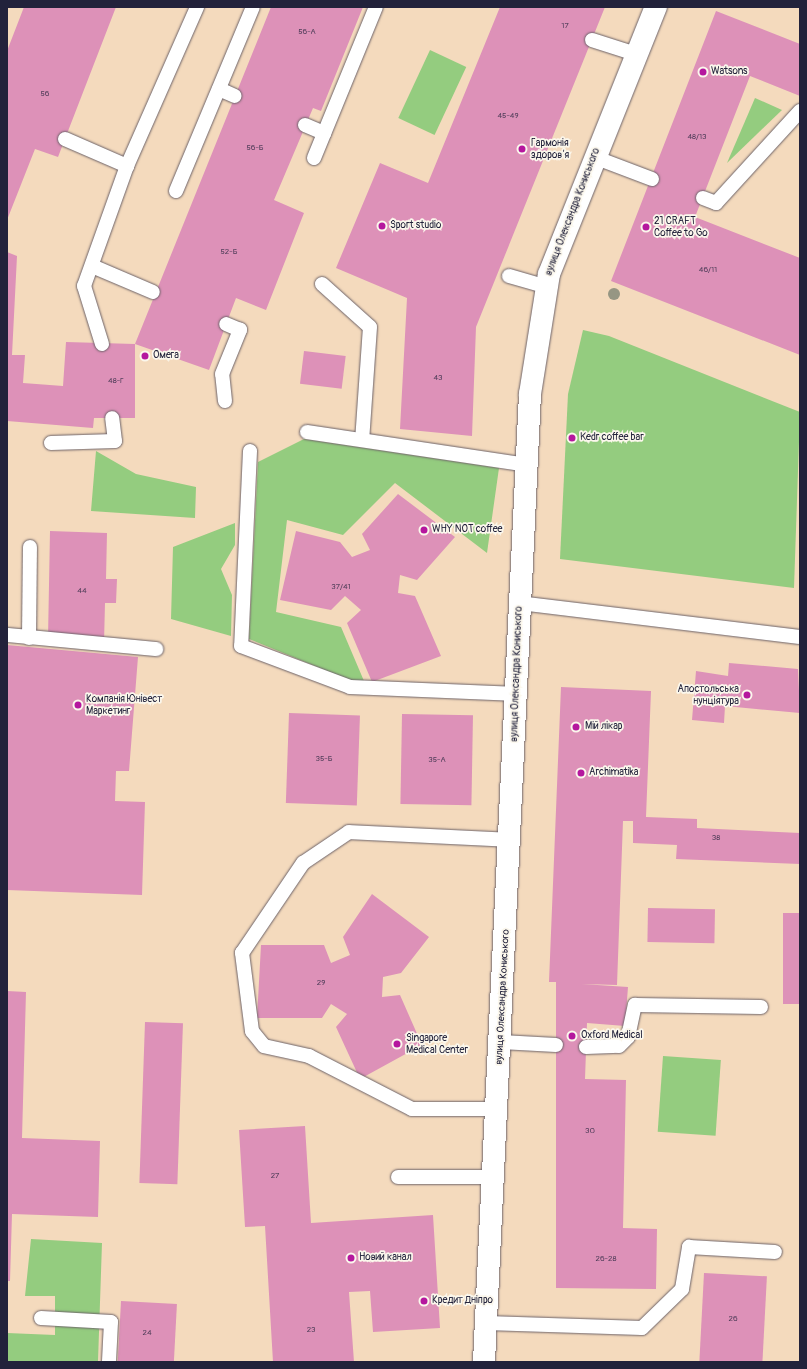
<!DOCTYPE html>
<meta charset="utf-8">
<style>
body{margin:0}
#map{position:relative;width:807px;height:1369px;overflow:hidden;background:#f4dabd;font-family:Pangolin,sans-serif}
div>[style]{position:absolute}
.green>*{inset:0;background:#94cc7f;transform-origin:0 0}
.building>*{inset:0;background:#dd91b8;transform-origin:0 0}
.roads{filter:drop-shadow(0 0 1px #6c6268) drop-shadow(0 0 1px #6c6268)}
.service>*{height:14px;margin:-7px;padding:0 7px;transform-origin:7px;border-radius:7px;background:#fff}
.minor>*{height:22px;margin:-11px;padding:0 11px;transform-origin:11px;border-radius:11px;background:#fff}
.trees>*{width:12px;height:12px;margin:-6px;border-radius:50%;background:#969683}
.dots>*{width:11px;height:11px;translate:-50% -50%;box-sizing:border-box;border:2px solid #fbf7ec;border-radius:50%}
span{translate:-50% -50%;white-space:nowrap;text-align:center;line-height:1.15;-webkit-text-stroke:3.5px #fbf7ec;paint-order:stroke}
.number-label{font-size:8px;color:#513e5a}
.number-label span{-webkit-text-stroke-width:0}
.poi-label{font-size:10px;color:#22223b}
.left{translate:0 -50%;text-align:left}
.right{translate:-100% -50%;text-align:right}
.street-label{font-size:10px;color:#22223b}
.frame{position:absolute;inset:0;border:8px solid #22223b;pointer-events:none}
</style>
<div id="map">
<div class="green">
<div style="left:430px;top:50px;width:40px;height:75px;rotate:25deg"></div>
<div style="clip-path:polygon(755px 98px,782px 110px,727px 163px)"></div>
<div style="clip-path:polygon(583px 330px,609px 336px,800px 412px,794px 588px,560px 559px,568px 394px)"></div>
<div style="clip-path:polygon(304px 439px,499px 468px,487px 553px,395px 483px,343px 535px,287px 520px,276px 612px,341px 627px,364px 681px,349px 680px,249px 639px,258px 462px)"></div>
<div style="clip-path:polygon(96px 451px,136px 474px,196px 487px,195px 518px,91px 511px)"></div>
<div style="clip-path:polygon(235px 523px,235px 545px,221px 569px,232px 595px,231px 636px,171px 619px,173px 547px)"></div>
<div style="left:663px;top:1056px;width:58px;height:76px;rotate:4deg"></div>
<div style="clip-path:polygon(31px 1239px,102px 1243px,98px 1362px,7px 1362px,7px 1333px,55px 1335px,55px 1296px,25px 1296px)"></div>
</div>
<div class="building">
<div style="clip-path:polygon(24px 7px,116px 7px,58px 157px,35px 149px,7px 220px,7px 51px)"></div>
<div style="clip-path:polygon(271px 7px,363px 7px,321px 111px,313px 108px,274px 200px,304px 213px,266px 310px,236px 298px,209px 370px,135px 344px)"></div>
<div style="clip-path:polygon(500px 7px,605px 7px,476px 327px,472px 436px,400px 429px,407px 298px,336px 268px,380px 163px,428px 183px)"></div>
<div style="clip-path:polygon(716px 11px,800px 44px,800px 96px,750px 76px,695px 217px,800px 258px,800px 355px,611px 281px)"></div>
<div style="clip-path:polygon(7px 252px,17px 256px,12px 355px,25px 355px,23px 383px,63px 386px,66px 342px,135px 344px,135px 418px,94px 418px,93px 428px,7px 421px)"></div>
<div style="left:304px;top:351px;width:42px;height:33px;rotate:7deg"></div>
<div style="clip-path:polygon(398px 494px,455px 537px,417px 580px,400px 575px,398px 593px,415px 596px,441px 656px,372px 682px,347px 623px,361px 610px,345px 596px,331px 610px,280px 600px,296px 531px,340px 542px,352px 557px,370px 550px,362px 534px)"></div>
<div style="clip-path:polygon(50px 531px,107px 533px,106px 579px,117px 579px,116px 603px,105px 603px,104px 643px,48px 638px)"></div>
<div style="clip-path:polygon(7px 645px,138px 657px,129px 771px,116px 771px,115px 801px,145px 802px,142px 895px,7px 890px)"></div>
<div style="clip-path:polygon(729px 663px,798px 669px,800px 713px,725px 706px,724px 723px,692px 720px,696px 671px,728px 676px)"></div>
<div style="clip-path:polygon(561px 687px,651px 691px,646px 817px,697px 819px,697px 828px,800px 833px,800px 864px,676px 859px,677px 845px,633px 843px,633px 821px,623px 821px,617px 985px,582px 984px,628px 987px,625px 1026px,587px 1023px,585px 1079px,626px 1080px,623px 1228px,657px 1229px,656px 1289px,556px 1288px,556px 982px,549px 982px)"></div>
<div style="left:289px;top:713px;width:71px;height:90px;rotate:2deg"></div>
<div style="left:402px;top:714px;width:71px;height:90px;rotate:1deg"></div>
<div style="clip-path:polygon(372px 894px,429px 937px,401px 973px,383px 977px,382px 997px,400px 995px,422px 1045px,360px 1079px,336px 1027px,347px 1014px,331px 1004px,322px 1018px,257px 1018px,261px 945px,324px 945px,331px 963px,350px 955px,343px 937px)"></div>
<div style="left:648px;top:908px;width:67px;height:34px;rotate:1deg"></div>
<div style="left:783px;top:913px;width:17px;height:91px"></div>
<div style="clip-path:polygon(7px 991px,26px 992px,22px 1138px,100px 1141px,98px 1217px,12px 1214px,10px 1281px,7px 1281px)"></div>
<div style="left:145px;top:1022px;width:38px;height:161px;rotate:2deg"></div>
<div style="clip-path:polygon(305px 1126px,311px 1223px,433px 1215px,440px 1328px,373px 1332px,370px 1291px,349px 1292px,354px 1362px,273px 1362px,265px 1226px,245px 1227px,239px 1130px)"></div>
<div style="left:704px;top:1273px;width:63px;height:89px;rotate:3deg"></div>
<div style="left:121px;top:1301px;width:56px;height:61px;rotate:3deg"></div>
</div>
<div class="roads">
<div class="service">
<div style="left:592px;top:40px;width:46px;rotate:17.7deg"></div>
<div style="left:219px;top:89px;width:17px;rotate:24deg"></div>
<div style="left:305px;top:125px;width:21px;rotate:23deg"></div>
<div style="left:65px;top:139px;width:68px;rotate:23.5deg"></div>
<div style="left:127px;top:166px;width:174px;rotate:-66.2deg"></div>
<div style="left:594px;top:157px;width:62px;rotate:20.8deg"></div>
<div style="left:314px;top:158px;width:163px;rotate:-67.7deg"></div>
<div style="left:176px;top:191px;width:199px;rotate:-67.3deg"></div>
<div style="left:703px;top:198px;width:14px;rotate:21deg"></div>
<div style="left:716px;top:203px;width:125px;rotate:-47.6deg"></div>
<div style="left:92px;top:266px;width:66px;rotate:23.1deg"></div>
<div style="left:509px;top:276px;width:37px;rotate:16deg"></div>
<div style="left:322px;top:284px;width:64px;rotate:41.9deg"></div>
<div style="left:370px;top:327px;width:113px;rotate:94deg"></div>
<div style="left:102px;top:344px;width:61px;rotate:-107.2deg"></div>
<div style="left:84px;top:286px;width:127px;rotate:-70.3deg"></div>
<div style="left:225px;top:401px;width:27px;rotate:-96deg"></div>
<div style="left:222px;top:374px;width:48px;rotate:-67.8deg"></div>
<div style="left:240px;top:330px;width:15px;rotate:-157deg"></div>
<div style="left:307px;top:432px;width:222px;rotate:8.5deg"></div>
<div style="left:51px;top:443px;width:64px;rotate:-1.8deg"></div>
<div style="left:115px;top:441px;width:23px;rotate:-97deg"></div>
<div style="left:250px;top:451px;width:195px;rotate:92.6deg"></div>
<div style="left:241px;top:646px;width:116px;rotate:20.6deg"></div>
<div style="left:350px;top:687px;width:168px;rotate:2.4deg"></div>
<div style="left:519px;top:603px;width:282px;rotate:6.9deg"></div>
<div style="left:7px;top:635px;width:150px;rotate:5.4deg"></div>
<div style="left:29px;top:638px;width:91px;rotate:-89.4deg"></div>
<div style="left:501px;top:1042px;width:55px;rotate:3.1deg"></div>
<div style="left:586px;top:1047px;width:33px;rotate:-2deg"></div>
<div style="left:619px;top:1046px;width:13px;rotate:-45deg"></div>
<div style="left:628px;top:1037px;width:33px;rotate:-78deg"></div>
<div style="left:635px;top:1005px;width:126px;rotate:0.9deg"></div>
<div style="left:497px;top:1109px;width:85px;rotate:180deg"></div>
<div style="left:412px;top:1109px;width:116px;rotate:-152.8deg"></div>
<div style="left:309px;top:1056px;width:46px;rotate:-167.5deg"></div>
<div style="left:264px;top:1046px;width:19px;rotate:-129deg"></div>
<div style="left:252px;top:1031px;width:79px;rotate:-97.3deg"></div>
<div style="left:242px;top:953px;width:109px;rotate:-55.9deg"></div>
<div style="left:303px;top:863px;width:55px;rotate:-34deg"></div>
<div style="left:349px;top:832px;width:162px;rotate:2.8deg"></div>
<div style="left:398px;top:1177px;width:96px"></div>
<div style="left:41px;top:1318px;width:70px;rotate:3.3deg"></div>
<div style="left:111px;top:1322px;width:40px;rotate:92.9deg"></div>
<div style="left:486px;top:1323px;width:156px;rotate:1.8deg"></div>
<div style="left:642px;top:1328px;width:56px;rotate:-44.3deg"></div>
<div style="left:682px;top:1289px;width:43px;rotate:-80.5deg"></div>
<div style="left:689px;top:1247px;width:86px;rotate:3.3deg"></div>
</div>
<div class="minor">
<div style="left:484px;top:1362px;width:969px;rotate:-87.28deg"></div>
<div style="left:530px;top:394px;width:121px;rotate:-81deg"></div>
<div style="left:549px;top:274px;width:288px;rotate:-68.2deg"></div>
</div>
</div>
<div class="trees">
<div style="left:614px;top:294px"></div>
</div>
<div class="dots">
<div style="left:703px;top:72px;background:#b5179e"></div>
<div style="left:522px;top:149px;background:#b5179e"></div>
<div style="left:382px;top:226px;background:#b5179e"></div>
<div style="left:646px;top:227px;background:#b5179e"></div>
<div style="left:145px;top:356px;background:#b5179e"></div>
<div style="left:572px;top:438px;background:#b5179e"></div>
<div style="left:424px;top:530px;background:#b5179e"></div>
<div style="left:747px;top:695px;background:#b5179e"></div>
<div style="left:78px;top:705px;background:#b5179e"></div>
<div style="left:576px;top:727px;background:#b5179e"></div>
<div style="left:581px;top:773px;background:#b5179e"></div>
<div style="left:572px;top:1036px;background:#b5179e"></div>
<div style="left:397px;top:1044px;background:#b5179e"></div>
<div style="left:351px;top:1258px;background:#b5179e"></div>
<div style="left:424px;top:1301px;background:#b5179e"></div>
</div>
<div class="number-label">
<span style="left:565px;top:26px">17</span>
<span style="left:307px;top:32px">56-А</span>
<span style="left:45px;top:94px">56</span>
<span style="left:508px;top:116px">45-49</span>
<span style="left:697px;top:137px">48/13</span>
<span style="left:255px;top:148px">56-Б</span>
<span style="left:229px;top:252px">52-Б</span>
<span style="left:708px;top:270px">46/11</span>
<span style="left:438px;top:378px">43</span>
<span style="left:116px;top:381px">48-Г</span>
<span style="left:341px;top:587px">37/41</span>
<span style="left:82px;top:591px">44</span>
<span style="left:324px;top:759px">35-Б</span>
<span style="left:437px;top:760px">35-А</span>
<span style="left:716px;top:838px">38</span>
<span style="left:321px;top:983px">29</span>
<span style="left:590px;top:1131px">30</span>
<span style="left:275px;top:1176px">27</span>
<span style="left:606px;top:1259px">26-28</span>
<span style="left:733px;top:1319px">26</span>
<span style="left:311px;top:1330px">23</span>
<span style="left:147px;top:1333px">24</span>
</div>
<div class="poi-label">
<span class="left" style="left:711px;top:72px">Watsons</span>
<span class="left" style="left:531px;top:149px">Гармонія<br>здоровʼя</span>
<span class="left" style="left:654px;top:227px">21 CRAFT<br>Coffee to Go</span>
<span class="left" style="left:390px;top:226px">Sport studio</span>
<span class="left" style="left:153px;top:356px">Омега</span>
<span class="left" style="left:580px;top:438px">Kedr coffee bar</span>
<span class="left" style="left:432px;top:530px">WHY NOT coffee</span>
<span class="right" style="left:739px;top:695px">Апостольська<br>нунціятура</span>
<span class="left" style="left:86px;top:705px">Компанія Юнівест<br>Маркетинг</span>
<span class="left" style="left:585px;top:727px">Мій лікар</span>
<span class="left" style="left:589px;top:773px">Archimatika</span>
<span class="left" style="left:581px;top:1036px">Oxford Medical</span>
<span class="left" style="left:406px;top:1044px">Singapore<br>Medical Center</span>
<span class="left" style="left:359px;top:1258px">Новий канал</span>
<span class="left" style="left:432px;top:1301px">Кредит Дніпро</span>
</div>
<div class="street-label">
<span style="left:573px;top:212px;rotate:-69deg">вулиця Олександра Кониського</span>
<span style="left:517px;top:674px;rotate:-88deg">вулиця Олександра Кониського</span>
<span style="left:503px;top:997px;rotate:-87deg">вулиця Олександра Кониського</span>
</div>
<div class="frame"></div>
</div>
